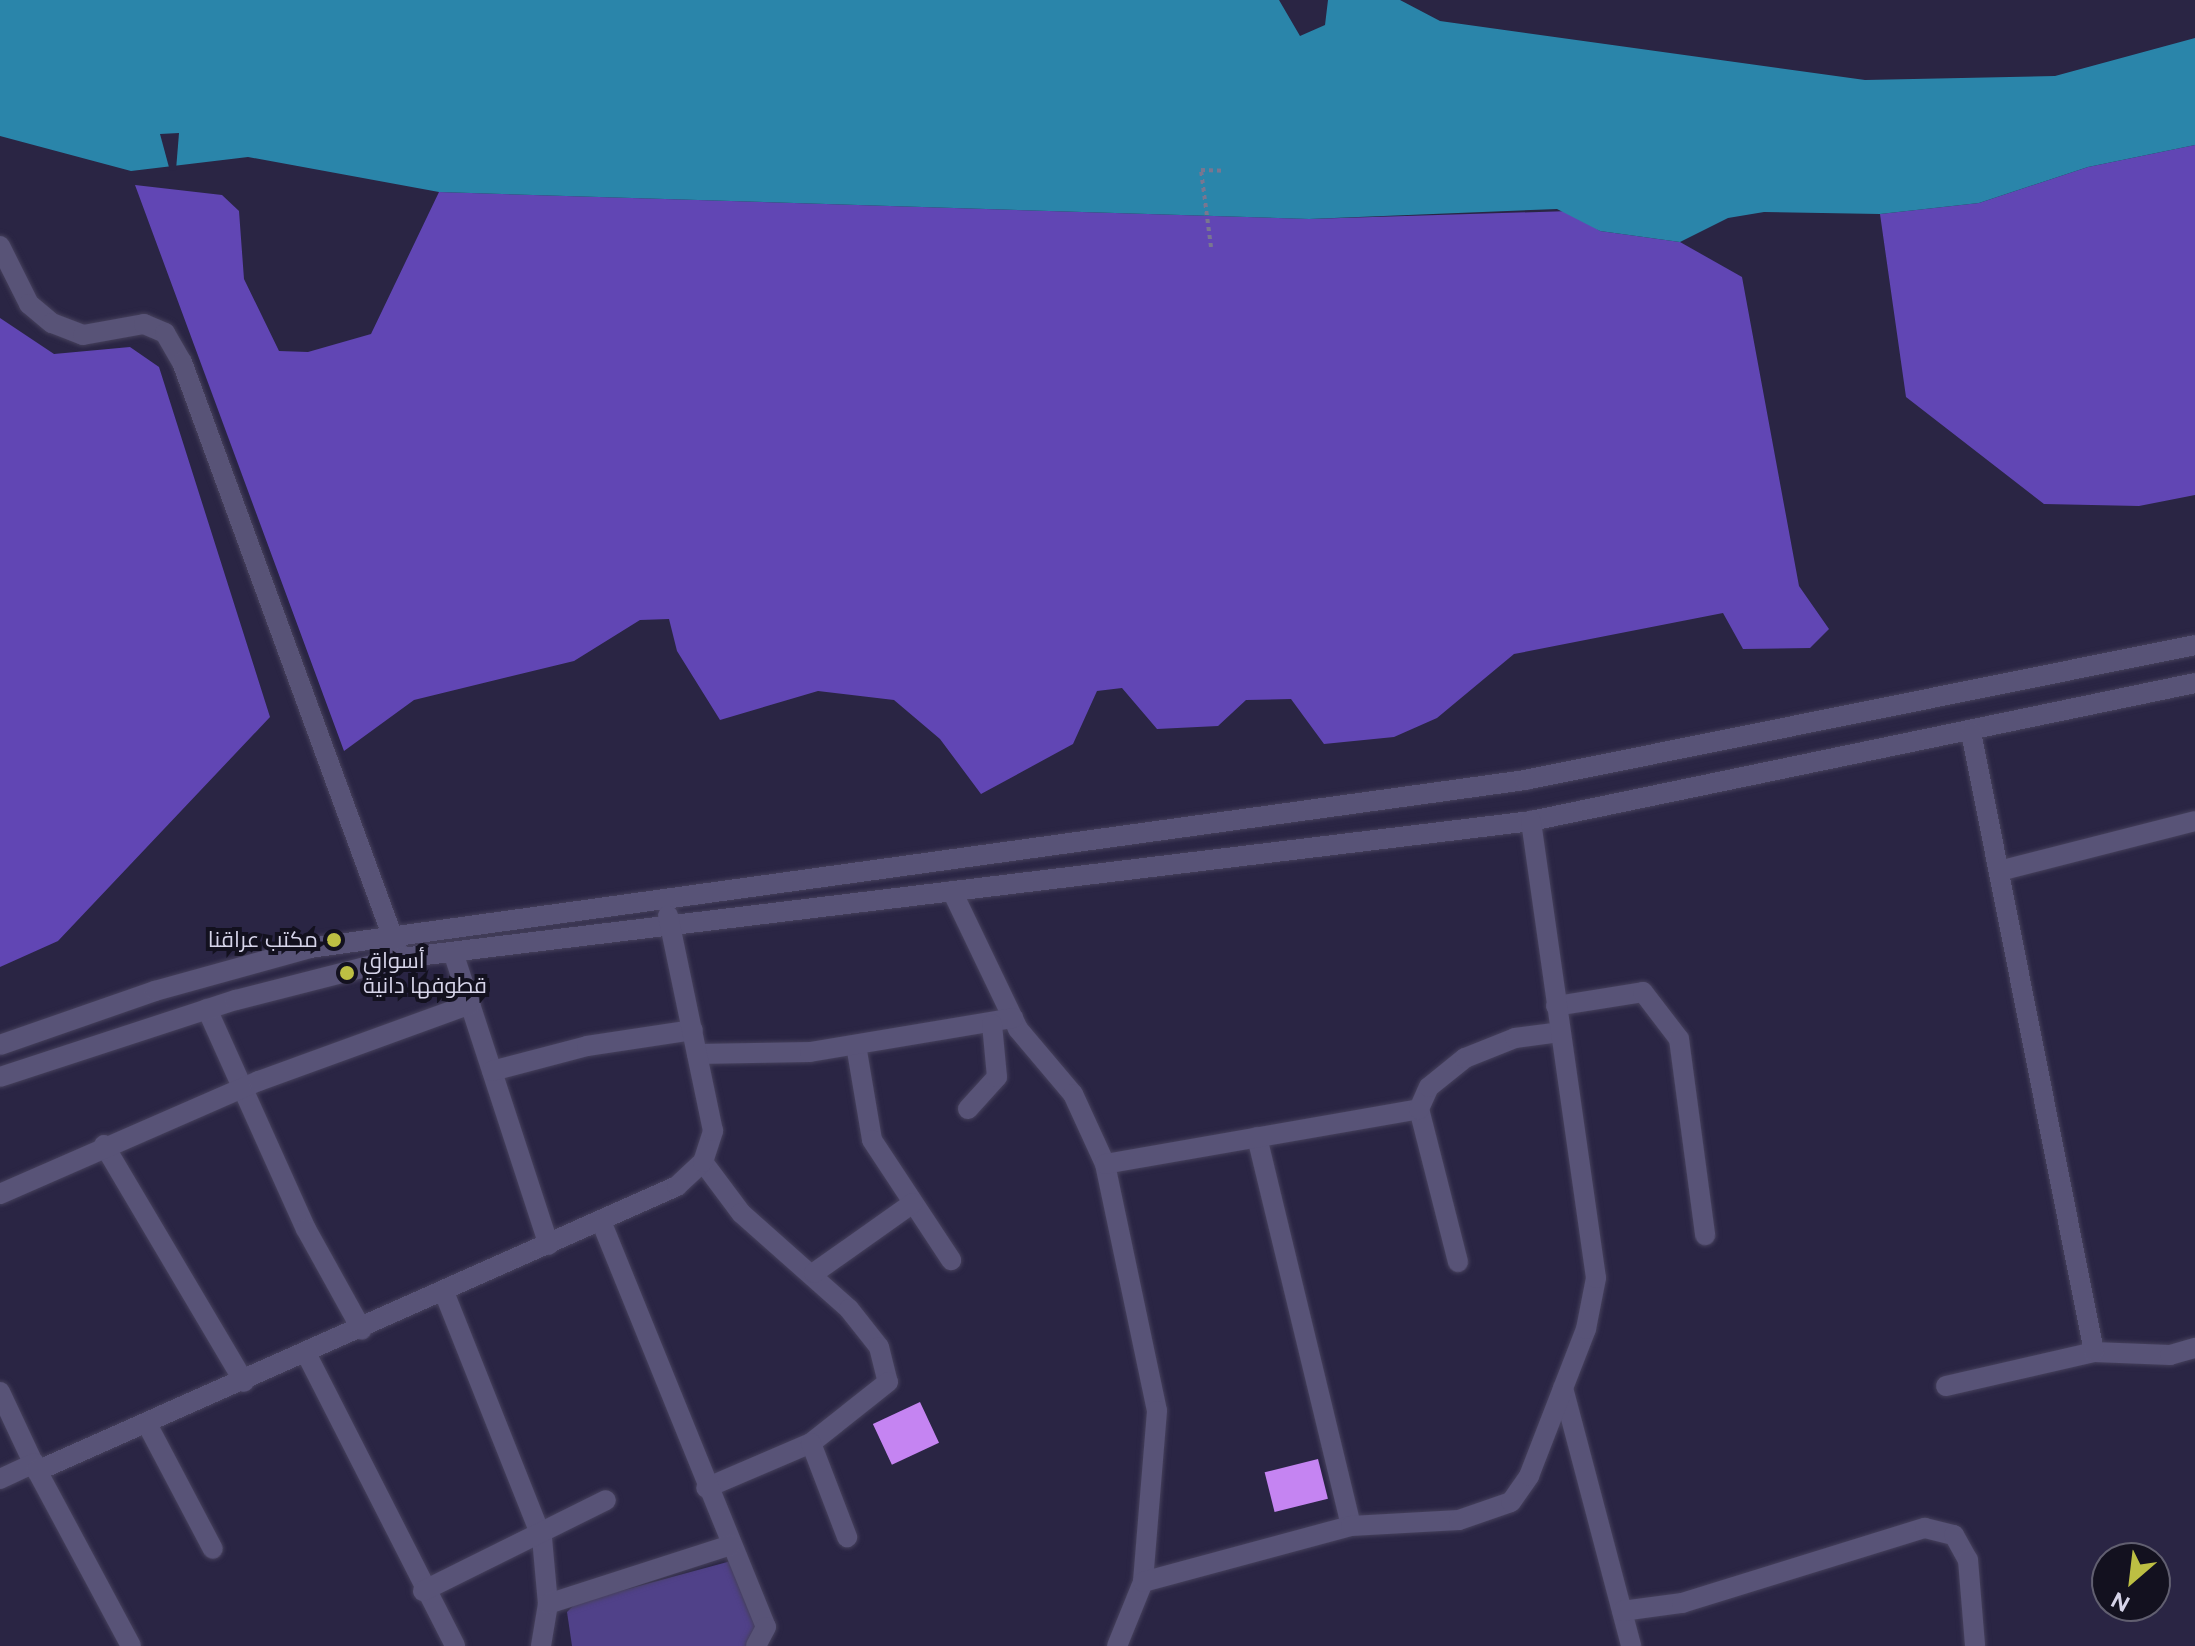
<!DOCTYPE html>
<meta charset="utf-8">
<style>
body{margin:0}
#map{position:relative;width:2195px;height:1646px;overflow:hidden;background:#2a2544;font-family:Figtree,Cairo,sans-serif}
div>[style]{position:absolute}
.green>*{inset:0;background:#504189}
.forest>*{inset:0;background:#6146b4}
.water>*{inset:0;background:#2a85aa}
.pier>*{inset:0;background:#2a2544}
.building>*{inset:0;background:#c584f2;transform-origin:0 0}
.path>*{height:4px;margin-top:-2px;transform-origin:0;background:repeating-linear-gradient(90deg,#797690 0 4px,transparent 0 8px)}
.roads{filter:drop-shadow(0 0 2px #46415c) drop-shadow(0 0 2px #46415c)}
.minor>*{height:20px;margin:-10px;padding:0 10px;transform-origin:10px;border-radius:10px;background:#585377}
.dots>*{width:22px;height:22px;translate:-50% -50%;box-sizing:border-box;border:4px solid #13111f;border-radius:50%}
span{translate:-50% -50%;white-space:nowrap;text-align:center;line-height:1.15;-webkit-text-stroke:8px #13111f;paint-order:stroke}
.poi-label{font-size:22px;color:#d6d4e9}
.right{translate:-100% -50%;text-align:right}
.left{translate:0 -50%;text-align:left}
.north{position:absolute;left:2091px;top:1542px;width:80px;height:80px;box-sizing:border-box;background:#13111f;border:2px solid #615f70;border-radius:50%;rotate:208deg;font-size:22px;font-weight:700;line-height:32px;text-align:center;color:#d6d4e9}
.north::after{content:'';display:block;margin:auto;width:28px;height:36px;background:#bdbf43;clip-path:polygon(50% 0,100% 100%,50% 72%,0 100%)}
</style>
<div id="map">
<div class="green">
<div style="clip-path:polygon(731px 1561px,758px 1630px,748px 1646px,572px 1646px,567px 1612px,576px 1603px)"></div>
</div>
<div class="forest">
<div style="clip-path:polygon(2195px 145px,2195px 495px,2139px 506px,2044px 504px,1906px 397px,1880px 214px,1979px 203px,2088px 167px)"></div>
<div style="clip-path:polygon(135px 185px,222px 195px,239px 211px,244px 279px,279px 351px,308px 352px,371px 334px,439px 192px,1309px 219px,1570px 211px,1600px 231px,1680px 242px,1742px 277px,1799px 586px,1829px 629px,1810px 648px,1743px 649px,1723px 613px,1514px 654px,1437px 718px,1394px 737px,1324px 744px,1291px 699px,1246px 700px,1218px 726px,1157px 729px,1122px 688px,1097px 691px,1073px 744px,981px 794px,940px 739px,894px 700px,818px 691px,720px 720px,677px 651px,669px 619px,640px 620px,574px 661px,414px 700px,344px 751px)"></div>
<div style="clip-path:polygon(0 318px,54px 354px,130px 347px,159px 367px,270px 717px,58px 941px,0 967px)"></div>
</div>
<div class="water">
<div style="clip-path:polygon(0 0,1279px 0,1300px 36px,1325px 25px,1328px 0,1400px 0,1440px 21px,1865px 80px,2055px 76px,2195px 38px,2195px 145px,2088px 167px,1979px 203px,1880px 214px,1764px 212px,1728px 218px,1680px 242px,1600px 231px,1557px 209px,1309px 219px,439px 192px,248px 157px,131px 171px,0 136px)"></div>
</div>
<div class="pier">
<div style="clip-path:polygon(179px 133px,176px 170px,170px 171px,160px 134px)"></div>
</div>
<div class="building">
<div style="left:920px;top:1402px;width:45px;height:52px;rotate:65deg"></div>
<div style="left:1318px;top:1459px;width:41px;height:55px;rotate:76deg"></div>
</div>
<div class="path">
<div style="left:1211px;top:247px;width:78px;rotate:-97.4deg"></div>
<div style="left:1201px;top:170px;width:24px;rotate:2deg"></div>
</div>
<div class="roads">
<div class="minor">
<div style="left:0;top:246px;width:65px;rotate:63.4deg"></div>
<div style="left:29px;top:304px;width:30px;rotate:40deg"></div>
<div style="left:52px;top:323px;width:33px;rotate:21deg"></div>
<div style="left:83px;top:335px;width:62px;rotate:-10.2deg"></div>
<div style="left:144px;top:324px;width:23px;rotate:23deg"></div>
<div style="left:165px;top:333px;width:34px;rotate:60deg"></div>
<div style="left:182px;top:362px;width:625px;rotate:69.88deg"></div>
<div style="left:2003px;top:870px;width:198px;rotate:-14.3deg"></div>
<div style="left:952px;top:891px;width:153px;rotate:64.4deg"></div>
<div style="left:1018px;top:1029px;width:85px;rotate:49.8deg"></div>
<div style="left:1073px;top:1094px;width:77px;rotate:65.4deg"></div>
<div style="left:1105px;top:1164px;width:252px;rotate:78.1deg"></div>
<div style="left:1157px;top:1411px;width:172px;rotate:94.7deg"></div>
<div style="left:1143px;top:1582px;width:69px;rotate:112.1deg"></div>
<div style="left:453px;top:952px;width:308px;rotate:71.9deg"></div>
<div style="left:1556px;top:1006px;width:88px;rotate:-9.1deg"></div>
<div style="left:1643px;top:992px;width:59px;rotate:52.5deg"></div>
<div style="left:1679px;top:1039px;width:198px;rotate:82.4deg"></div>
<div style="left:207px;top:1009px;width:241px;rotate:65.8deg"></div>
<div style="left:306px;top:1229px;width:115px;rotate:61deg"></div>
<div style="left:0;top:1045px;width:164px;rotate:-19.2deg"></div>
<div style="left:155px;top:991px;width:161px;rotate:-15.5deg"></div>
<div style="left:310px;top:948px;width:1227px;rotate:-7.87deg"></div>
<div style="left:1525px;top:780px;width:683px;rotate:-11.39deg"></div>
<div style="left:856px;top:1045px;width:96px;rotate:80.4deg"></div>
<div style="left:872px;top:1140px;width:144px;rotate:56.6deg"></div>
<div style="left:697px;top:1054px;width:113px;rotate:-1deg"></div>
<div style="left:810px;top:1052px;width:206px;rotate:-9.5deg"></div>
<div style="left:492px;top:1071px;width:98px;rotate:-14.7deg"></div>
<div style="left:587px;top:1046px;width:107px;rotate:-8.6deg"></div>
<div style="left:0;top:1077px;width:248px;rotate:-18.1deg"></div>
<div style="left:236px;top:1000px;width:170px;rotate:-14.3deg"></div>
<div style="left:401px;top:958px;width:1138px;rotate:-6.91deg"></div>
<div style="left:1531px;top:821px;width:678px;rotate:-11.74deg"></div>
<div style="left:968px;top:1109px;width:43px;rotate:-47.8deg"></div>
<div style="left:997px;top:1077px;width:53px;rotate:-95.4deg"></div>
<div style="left:1419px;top:1109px;width:158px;rotate:75.7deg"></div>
<div style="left:1257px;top:1137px;width:400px;rotate:76.4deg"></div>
<div style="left:104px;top:1145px;width:275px;rotate:59.4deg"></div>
<div style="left:703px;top:1162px;width:64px;rotate:53.3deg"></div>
<div style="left:741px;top:1213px;width:144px;rotate:41.6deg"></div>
<div style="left:849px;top:1309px;width:48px;rotate:51.7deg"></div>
<div style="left:879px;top:1347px;width:36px;rotate:76deg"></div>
<div style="left:888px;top:1382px;width:98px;rotate:141.6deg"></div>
<div style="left:811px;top:1443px;width:114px;rotate:156.8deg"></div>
<div style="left:1105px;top:1164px;width:319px;rotate:-9.9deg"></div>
<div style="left:1419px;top:1109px;width:24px;rotate:-66deg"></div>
<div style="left:1429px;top:1087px;width:46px;rotate:-38.9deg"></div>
<div style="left:1465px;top:1058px;width:54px;rotate:-21.8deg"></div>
<div style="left:1515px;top:1038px;width:45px;rotate:-7.6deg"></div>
<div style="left:0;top:1194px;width:283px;rotate:-23.6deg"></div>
<div style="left:259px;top:1081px;width:225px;rotate:-20deg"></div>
<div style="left:601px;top:1221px;width:438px;rotate:67.9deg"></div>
<div style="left:766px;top:1627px;width:21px;rotate:118deg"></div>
<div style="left:814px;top:1273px;width:121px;rotate:-35.3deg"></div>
<div style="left:444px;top:1292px;width:265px;rotate:68.3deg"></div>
<div style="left:542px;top:1538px;width:66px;rotate:84.8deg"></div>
<div style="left:548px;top:1604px;width:43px;rotate:99.5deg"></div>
<div style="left:2094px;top:1352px;width:76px;rotate:2.3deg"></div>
<div style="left:2170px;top:1355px;width:26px;rotate:-16deg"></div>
<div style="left:307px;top:1355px;width:326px;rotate:63deg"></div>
<div style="left:1946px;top:1386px;width:152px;rotate:-12.9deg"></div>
<div style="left:2094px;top:1352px;width:632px;rotate:-101.22deg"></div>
<div style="left:1563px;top:1388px;width:267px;rotate:75.2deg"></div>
<div style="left:0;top:1392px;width:87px;rotate:64.9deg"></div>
<div style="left:147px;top:1424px;width:141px;rotate:62.2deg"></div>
<div style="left:811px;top:1443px;width:101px;rotate:69deg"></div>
<div style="left:0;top:1479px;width:38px;rotate:-25deg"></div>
<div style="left:1143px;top:1582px;width:215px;rotate:-15.1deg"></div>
<div style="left:1351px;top:1526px;width:108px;rotate:-3.2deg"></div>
<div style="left:1459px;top:1520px;width:55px;rotate:-19.1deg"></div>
<div style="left:1511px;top:1502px;width:32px;rotate:-55deg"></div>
<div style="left:1529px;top:1476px;width:158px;rotate:-68.8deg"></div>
<div style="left:1586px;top:1329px;width:52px;rotate:-78.9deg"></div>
<div style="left:1596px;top:1278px;width:462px;rotate:-98.1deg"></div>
<div style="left:423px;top:1591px;width:204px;rotate:-26.4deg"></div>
<div style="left:548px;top:1604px;width:192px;rotate:-17.9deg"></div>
<div style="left:1622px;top:1611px;width:61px;rotate:-7.6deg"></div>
<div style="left:1682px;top:1603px;width:254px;rotate:-17.2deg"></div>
<div style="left:1925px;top:1528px;width:30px;rotate:14deg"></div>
<div style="left:1954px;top:1535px;width:29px;rotate:61deg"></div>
<div style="left:1968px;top:1560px;width:86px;rotate:85.3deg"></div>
<div style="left:131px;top:1646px;width:199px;rotate:-118.2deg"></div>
<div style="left:37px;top:1471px;width:701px;rotate:-24deg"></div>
<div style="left:677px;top:1186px;width:35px;rotate:-43deg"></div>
<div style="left:703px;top:1162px;width:33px;rotate:-72deg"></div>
<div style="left:713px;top:1131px;width:220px;rotate:-101.8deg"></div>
</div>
</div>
<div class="dots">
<div style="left:334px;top:940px;background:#bdbf43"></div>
<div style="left:347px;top:973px;background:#bdbf43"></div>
</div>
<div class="poi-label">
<span class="right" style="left:318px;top:940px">مكتب عراقنا</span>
<span class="left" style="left:363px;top:973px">أسواق<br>قطوفها دانية</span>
</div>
<div class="north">N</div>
</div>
